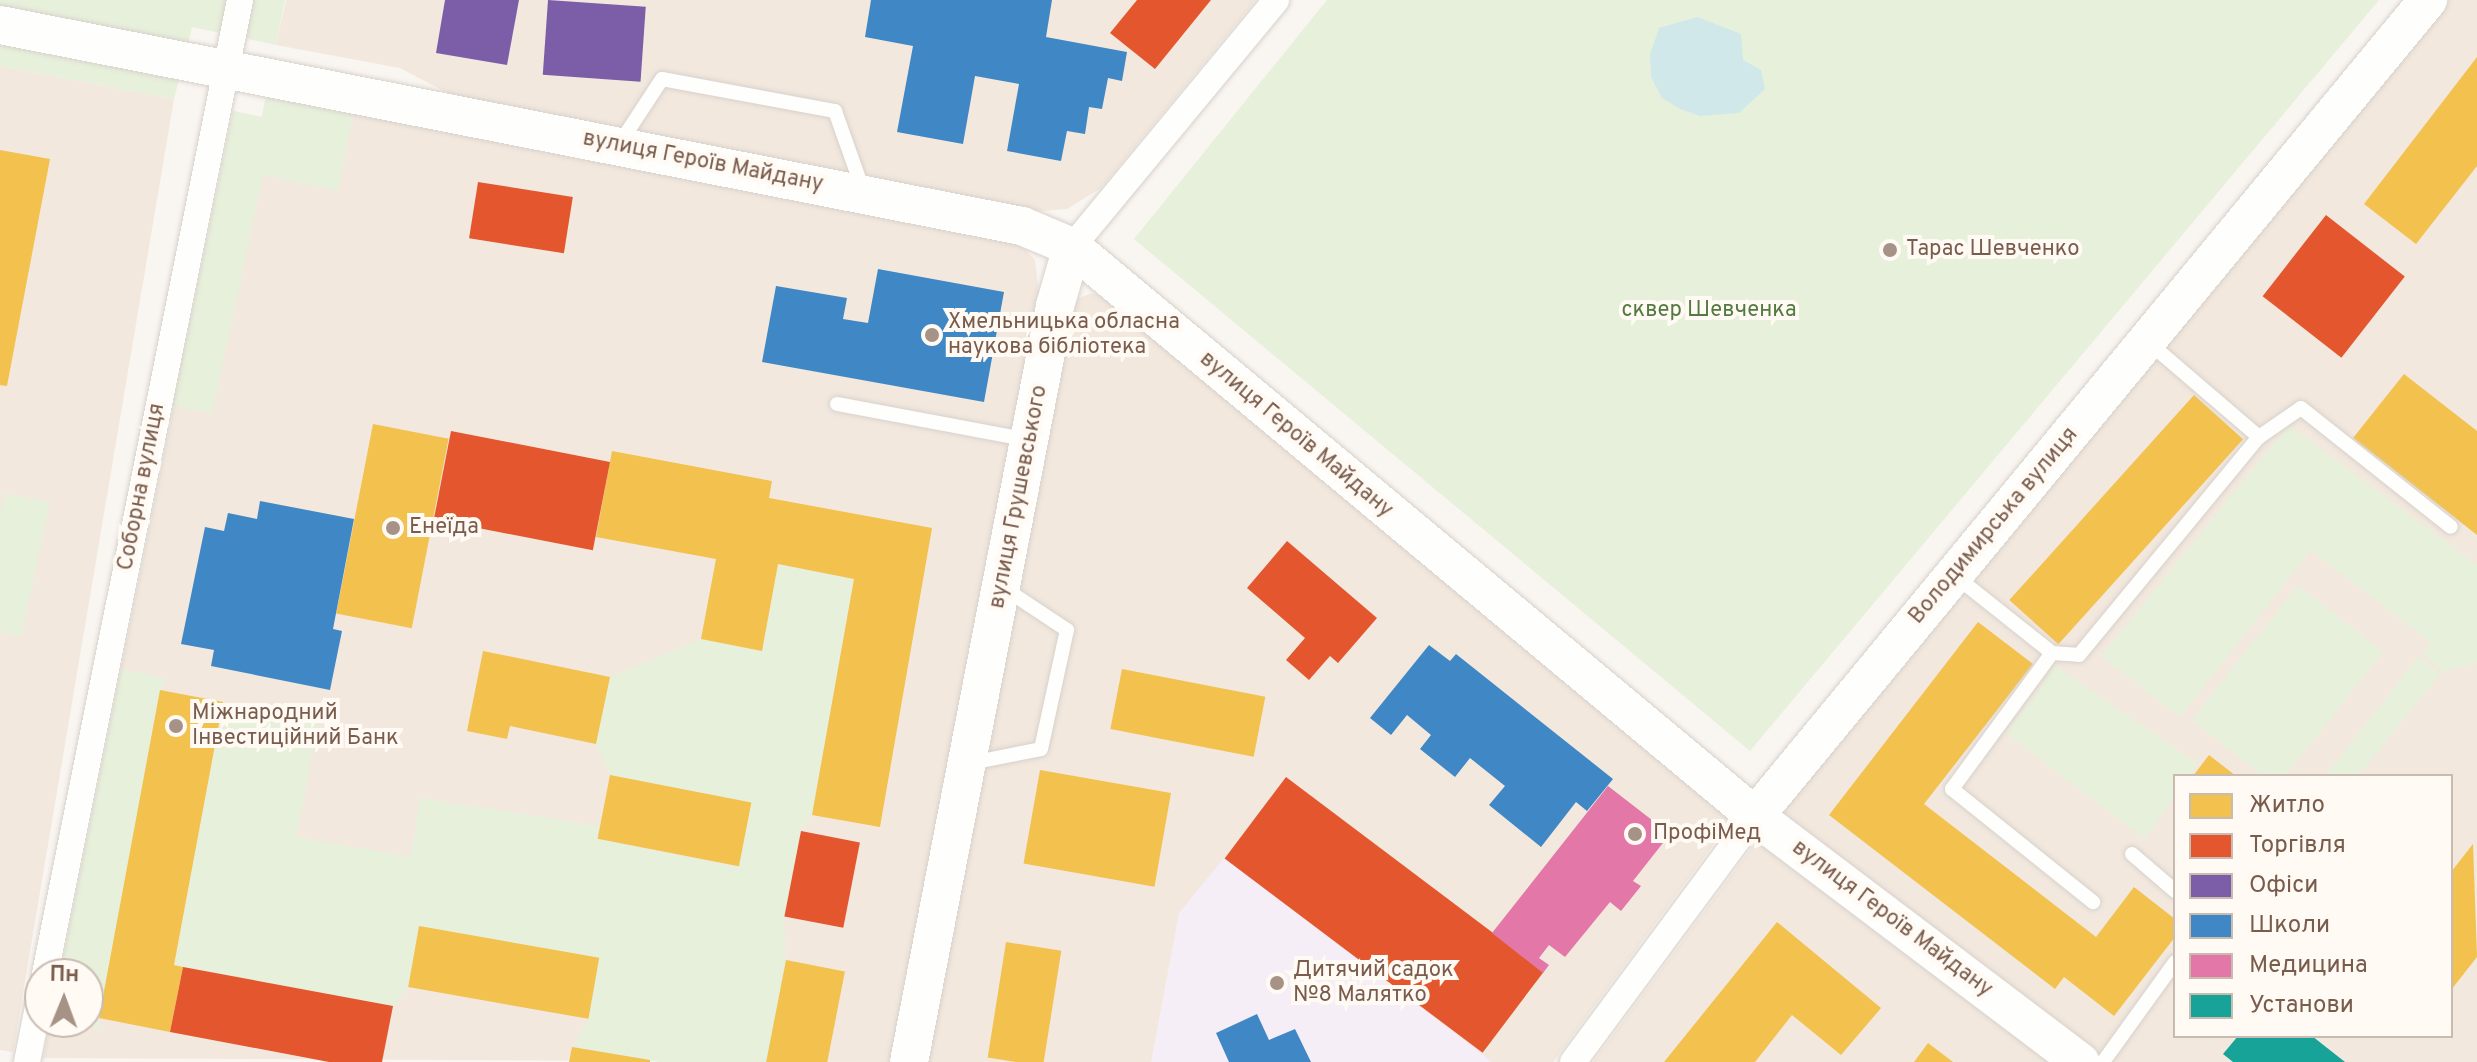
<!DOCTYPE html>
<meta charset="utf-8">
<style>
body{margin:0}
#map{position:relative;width:2477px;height:1062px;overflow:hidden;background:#f9f5f0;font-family:Overpass,sans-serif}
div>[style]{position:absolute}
.residential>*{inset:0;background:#f2e8de}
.education>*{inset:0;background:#f6eef6}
.green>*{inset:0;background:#e7f0db}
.water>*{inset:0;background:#d0e8ea}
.homes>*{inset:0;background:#f2c14e;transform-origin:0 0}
.shops>*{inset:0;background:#e4572e;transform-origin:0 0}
.offices>*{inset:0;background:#7b5ea7;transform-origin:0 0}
.schools>*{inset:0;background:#3f88c5}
.health>*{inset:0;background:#e377a8}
.public>*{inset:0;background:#17a398}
.roads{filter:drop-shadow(0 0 2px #d7d1cb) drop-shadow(0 0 2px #d7d1cb)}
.lane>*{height:14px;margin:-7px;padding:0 7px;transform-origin:7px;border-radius:7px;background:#fefefd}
.street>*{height:26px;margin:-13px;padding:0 13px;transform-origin:13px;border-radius:13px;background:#fefefd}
.secondary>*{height:38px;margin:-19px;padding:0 19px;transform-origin:19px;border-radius:19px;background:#fefefd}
.dots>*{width:22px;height:22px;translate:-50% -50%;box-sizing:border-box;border:4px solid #fffaf3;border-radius:50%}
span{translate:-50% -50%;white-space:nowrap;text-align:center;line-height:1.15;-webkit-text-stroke:8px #fffaf3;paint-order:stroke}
.street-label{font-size:22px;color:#7a5c4d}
.poi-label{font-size:22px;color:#7a5c4d}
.left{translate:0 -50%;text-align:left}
.park-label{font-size:22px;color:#537a41}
.legend{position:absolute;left:2173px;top:774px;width:280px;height:264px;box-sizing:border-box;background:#fffaf3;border:2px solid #cabbb1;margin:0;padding:10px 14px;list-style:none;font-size:24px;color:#7a5c4d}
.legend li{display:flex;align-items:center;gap:16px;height:40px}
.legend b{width:40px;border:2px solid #cabbb1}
.north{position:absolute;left:24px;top:958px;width:80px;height:80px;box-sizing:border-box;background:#fffaf3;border:2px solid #cabbb1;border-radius:50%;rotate:1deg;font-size:22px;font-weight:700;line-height:32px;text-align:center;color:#7a5c4d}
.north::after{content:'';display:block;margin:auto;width:28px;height:36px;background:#a69286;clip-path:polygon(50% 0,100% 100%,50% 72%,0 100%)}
</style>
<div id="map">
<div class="residential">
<div style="clip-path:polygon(286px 0,1256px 0,1101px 188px,1067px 209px,1027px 212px,461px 100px,400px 68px,276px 45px)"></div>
<div style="clip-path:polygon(evenodd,2449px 0,2477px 0,2477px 1062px,2106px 1062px,1778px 813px,2449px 0,2175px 776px,2451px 776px,2451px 1036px,2175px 1036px,2175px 776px)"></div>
<div style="clip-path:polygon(0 66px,174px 99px,13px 1052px,0 1050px)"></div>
<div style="clip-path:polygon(266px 95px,1017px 241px,1035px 260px,1040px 302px,892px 1062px,43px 1058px,50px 1022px,88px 1022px,88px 974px,60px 974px,233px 111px,262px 117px)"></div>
<div style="clip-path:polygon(1092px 293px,1106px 297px,1733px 818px,1553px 1062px,925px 1062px,1071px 310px,1079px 298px)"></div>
<div style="clip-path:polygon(1758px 839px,2053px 1062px,1593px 1062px)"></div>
</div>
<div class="education">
<div style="clip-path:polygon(1224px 858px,1481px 1053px,1491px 1062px,1151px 1062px,1179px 913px)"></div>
</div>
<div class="green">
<div style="clip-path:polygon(0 0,285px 0,276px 45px,192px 27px,174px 99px,0 66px)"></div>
<div style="clip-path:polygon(1327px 0,2379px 0,1750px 751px,1134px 239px)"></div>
<div style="clip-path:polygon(266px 95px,354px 111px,338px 191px,263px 175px,212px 414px,173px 405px,233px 111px,262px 117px)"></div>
<div style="clip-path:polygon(2289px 425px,2477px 565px,2477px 663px,2443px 672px,2423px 654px,2431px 643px,2311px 550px,2180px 717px,2101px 656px)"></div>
<div style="clip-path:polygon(5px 493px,50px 502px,21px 637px,0 632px,0 517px)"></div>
<div style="clip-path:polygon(778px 564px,854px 579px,812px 815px,801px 831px,784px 916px,786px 960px,768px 1062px,659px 1062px,572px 1047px,588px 1020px,599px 959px,420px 926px,408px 987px,393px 1006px,174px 965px,223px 702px,318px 720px,297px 837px,411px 857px,420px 798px,600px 826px,597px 839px,738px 867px,751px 803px,610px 775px,596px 744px,610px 677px,701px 639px,762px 651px)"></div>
<div style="clip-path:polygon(2298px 585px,2383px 652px,2285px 776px,2263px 776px,2192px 720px)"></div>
<div style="clip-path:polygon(2419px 656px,2440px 674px,2358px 776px,2325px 776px)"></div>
<div style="clip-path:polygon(2056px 666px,2198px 764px,2189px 776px,2175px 776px,2175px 796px,2145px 839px,2006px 733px)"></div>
<div style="clip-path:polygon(121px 669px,165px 678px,98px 1029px,63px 1022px,88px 1022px,88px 974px,60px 974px)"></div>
</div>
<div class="water">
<div style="clip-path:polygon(1697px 17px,1741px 34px,1743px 60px,1761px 70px,1765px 89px,1739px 113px,1700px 116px,1680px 109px,1662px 98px,1651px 77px,1650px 55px,1659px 28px)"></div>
</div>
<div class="homes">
<div style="clip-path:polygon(2477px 57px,2477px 166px,2416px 244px,2364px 204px)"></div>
<div style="clip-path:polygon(0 150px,50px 159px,7px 386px,0 385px)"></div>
<div style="clip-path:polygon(2404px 374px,2477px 431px,2477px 535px,2353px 438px)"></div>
<div style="left:2194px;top:395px;width:66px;height:276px;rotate:42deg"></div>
<div style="left:373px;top:424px;width:77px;height:193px;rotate:11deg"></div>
<div style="clip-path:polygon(612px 451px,772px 481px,769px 498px,932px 528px,880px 827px,812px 815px,854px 579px,778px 564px,762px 651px,701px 639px,716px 559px,596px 537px)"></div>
<div style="clip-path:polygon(1978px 622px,2033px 664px,1924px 804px,2096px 937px,2134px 887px,2175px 919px,2175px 937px,2114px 1016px,2064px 977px,2055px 989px,1829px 815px)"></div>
<div style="clip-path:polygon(483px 651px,610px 677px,596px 744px,510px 726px,507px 739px,467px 731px)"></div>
<div style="left:1122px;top:669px;width:146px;height:61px;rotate:11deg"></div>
<div style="clip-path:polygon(160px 690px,223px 702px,174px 965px,183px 967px,170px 1032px,99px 1018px)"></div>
<div style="clip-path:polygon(2209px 755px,2236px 776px,2193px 776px)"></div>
<div style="left:1040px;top:770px;width:133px;height:95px;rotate:10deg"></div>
<div style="left:610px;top:775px;width:144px;height:65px;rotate:11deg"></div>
<div style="clip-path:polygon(2473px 844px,2477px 957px,2451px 990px,2451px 872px)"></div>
<div style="clip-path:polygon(1777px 922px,1881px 1008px,1841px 1055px,1792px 1015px,1755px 1062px,1664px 1062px)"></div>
<div style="left:419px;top:926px;width:183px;height:62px;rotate:10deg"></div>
<div style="left:1006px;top:942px;width:56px;height:117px;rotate:9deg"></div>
<div style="left:786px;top:960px;width:60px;height:104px;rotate:11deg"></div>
<div style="clip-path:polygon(1928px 1043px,1953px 1062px,1914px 1062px)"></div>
<div style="clip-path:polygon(572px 1047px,650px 1060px,650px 1062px,569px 1062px)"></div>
</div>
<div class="shops">
<div style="clip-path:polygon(1137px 0,1211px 0,1155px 69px,1110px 33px)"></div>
<div style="left:478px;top:182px;width:96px;height:57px;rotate:9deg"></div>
<div style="left:2326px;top:215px;width:100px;height:103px;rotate:38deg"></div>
<div style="left:451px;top:431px;width:162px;height:90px;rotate:11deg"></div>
<div style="clip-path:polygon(1287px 541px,1377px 618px,1338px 663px,1330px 656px,1309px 680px,1286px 660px,1305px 638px,1247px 588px)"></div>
<div style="left:1286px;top:777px;width:323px;height:102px;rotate:37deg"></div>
<div style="left:801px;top:831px;width:60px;height:87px;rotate:11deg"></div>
<div style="clip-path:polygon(183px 967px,393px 1006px,382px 1062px,329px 1062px,170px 1032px)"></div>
</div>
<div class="offices">
<div style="clip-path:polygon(445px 0,519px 0,507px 65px,436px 53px)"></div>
<div style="left:548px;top:0;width:98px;height:75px;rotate:4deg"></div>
</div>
<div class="schools">
<div style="clip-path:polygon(871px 0,1052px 0,1046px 37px,1127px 52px,1122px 81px,1108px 78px,1102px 109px,1089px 107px,1085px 134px,1067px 131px,1061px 161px,1007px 151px,1019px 84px,975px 76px,963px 144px,897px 132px,913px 46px,865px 37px)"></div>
<div style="clip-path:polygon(878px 269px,1004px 292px,984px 402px,762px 362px,776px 286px,847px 298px,843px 319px,868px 323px)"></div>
<div style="clip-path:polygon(260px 501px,354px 519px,333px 629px,342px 631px,330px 690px,211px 666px,214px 650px,181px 644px,205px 527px,224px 531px,228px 513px,257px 519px)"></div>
<div style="clip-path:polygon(1429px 645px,1450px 661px,1456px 654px,1613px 779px,1587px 811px,1576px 802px,1541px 847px,1489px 805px,1505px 786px,1470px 758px,1455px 777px,1420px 749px,1431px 735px,1407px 715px,1391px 735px,1370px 718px)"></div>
<div style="clip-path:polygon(1257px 1014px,1269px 1040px,1295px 1029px,1311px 1062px,1229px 1062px,1216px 1033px)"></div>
</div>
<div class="health">
<div style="clip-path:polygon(1608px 786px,1670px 834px,1633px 881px,1641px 886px,1621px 911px,1610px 902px,1565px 957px,1549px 945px,1539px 958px,1549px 965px,1543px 973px,1492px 933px)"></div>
</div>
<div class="public">
<div style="clip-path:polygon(2238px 1036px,2312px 1036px,2345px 1062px,2233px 1062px,2223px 1054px)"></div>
</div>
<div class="roads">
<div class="lane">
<div style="left:618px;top:146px;width:80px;rotate:-56.7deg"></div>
<div style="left:662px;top:79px;width:176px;rotate:10.5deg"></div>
<div style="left:835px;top:111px;width:84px;rotate:70.5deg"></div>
<div style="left:837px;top:404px;width:195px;rotate:10.6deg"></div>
<div style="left:2259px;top:437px;width:51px;rotate:-34.6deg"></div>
<div style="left:2301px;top:408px;width:191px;rotate:38.4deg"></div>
<div style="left:1954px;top:575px;width:125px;rotate:38.5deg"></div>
<div style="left:2052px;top:653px;width:169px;rotate:126.3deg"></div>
<div style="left:1952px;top:789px;width:181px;rotate:38.7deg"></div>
<div style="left:2052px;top:653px;width:27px;rotate:4deg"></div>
<div style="left:2079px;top:655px;width:283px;rotate:-50.5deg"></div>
<div style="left:2259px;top:437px;width:146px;rotate:-139.4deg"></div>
<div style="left:971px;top:763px;width:71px;rotate:-11.3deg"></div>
<div style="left:1041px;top:749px;width:122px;rotate:-77.7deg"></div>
<div style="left:1067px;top:630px;width:74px;rotate:-146.5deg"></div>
<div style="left:2132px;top:854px;width:57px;rotate:40.7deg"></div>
<div style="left:2103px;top:1062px;width:123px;rotate:-54.2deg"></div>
</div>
<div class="street">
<div style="left:1072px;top:247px;width:320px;rotate:-50.4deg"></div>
<div style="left:45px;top:974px;width:993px;rotate:-78.68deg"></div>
<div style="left:27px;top:1062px;width:66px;rotate:-78.7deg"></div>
<div style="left:1573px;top:1062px;width:306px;rotate:-53.5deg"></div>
</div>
<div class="secondary">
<div style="left:0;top:25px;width:1042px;rotate:11.13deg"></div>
<div style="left:1022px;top:226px;width:54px;rotate:22.8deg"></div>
<div style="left:1072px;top:247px;width:889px;rotate:39.8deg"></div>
<div style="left:1755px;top:816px;width:408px;rotate:37.1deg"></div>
<div style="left:1755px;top:816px;width:1058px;rotate:-50.49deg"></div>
<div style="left:909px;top:1062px;width:770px;rotate:-79.07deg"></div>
<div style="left:1055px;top:306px;width:61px;rotate:-73.9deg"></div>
</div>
</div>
<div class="dots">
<div style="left:1890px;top:250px;background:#a69286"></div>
<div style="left:932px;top:335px;background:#a69286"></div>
<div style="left:393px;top:528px;background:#a69286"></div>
<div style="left:176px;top:726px;background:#a69286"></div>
<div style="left:1635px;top:834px;background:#a69286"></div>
<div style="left:1277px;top:983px;background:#a69286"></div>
</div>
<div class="street-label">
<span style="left:703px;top:162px;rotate:11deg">вулиця Героїв Майдану</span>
<span style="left:1296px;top:435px;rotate:40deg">вулиця Героїв Майдану</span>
<span style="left:142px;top:487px;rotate:-79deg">Соборна вулиця</span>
<span style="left:1019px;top:497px;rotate:-79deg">вулиця Грушевського</span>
<span style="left:1994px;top:526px;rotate:-50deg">Володимирська вулиця</span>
<span style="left:1892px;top:919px;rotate:37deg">вулиця Героїв Майдану</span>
</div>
<div class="poi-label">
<span class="left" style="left:1906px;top:250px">Тарас Шевченко</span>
<span class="left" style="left:948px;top:335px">Хмельницька обласна<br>наукова бібліотека</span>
<span class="left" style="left:409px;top:528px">Енеїда</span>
<span class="left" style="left:192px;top:726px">Міжнародний<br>Інвестиційний Банк</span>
<span class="left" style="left:1653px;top:834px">ПрофіМед</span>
<span class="left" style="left:1293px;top:983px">Дитячий садок<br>№8 Малятко</span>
</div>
<div class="park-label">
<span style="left:1709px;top:311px">сквер Шевченка</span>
</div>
<ul class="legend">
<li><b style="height:22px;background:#f2c14e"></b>Житло</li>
<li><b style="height:22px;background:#e4572e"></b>Торгівля</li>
<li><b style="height:22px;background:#7b5ea7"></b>Офіси</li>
<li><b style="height:22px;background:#3f88c5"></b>Школи</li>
<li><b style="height:22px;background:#e377a8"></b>Медицина</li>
<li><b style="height:22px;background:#17a398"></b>Установи</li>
</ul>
<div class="north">Пн</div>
</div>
